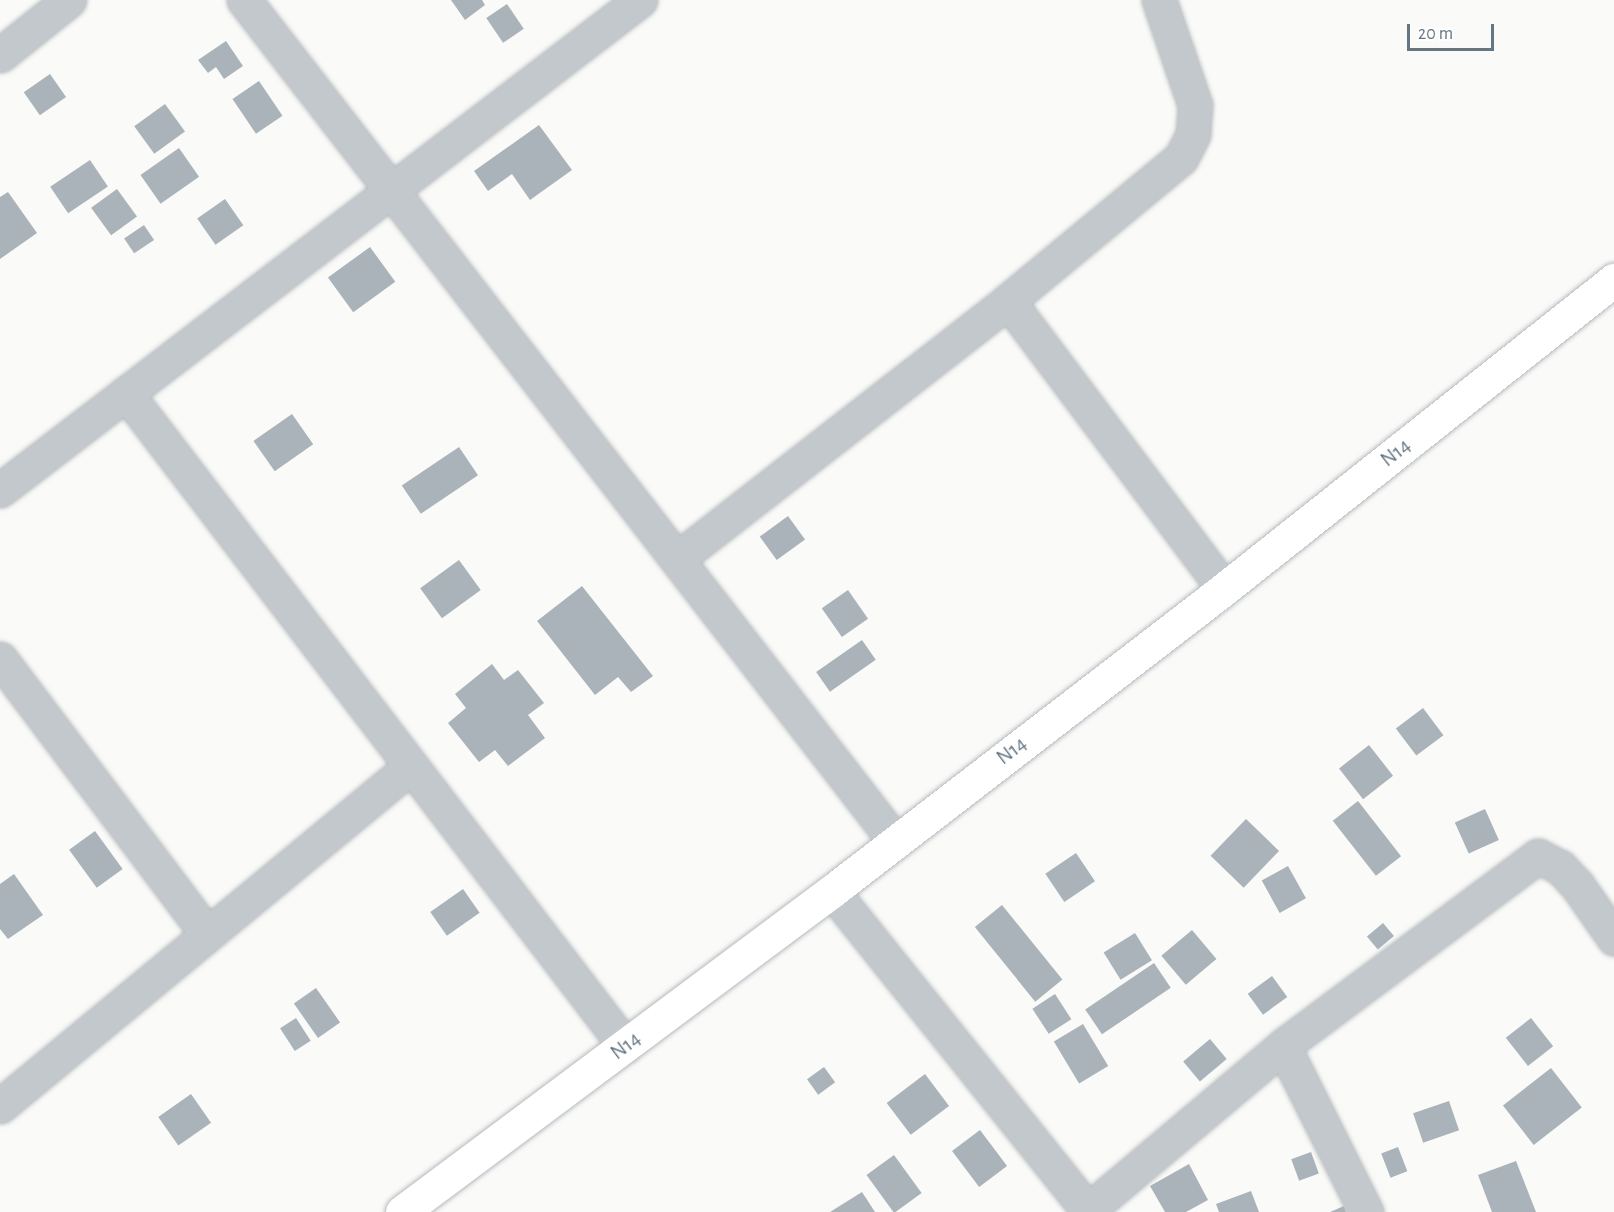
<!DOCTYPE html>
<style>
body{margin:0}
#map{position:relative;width:1614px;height:1212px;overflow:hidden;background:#fafaf8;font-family:"Alegreya Sans",sans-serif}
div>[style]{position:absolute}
.building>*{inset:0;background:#aab3b9;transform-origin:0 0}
.roads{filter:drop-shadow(0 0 2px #b5babe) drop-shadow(0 0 2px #b5babe)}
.minor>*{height:33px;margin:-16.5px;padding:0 16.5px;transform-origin:16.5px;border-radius:16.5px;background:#c3c8cc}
.major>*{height:33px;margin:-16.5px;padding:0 16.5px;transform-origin:16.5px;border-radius:16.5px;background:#fff}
span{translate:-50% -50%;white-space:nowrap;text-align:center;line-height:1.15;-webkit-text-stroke:6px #fff;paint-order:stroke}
.street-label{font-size:21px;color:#657683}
.scale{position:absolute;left:1407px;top:24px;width:87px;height:27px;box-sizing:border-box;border:3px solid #657683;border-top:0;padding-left:8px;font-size:18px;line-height:21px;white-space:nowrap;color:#657683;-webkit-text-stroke:4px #fff;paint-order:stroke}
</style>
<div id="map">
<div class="building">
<div style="clip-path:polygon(451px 0,482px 0,485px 5px,465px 20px)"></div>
<div style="left:507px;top:4px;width:30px;height:25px;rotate:56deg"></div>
<div style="clip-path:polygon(226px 41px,243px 66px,224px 79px,216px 67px,208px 73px,198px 60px)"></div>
<div style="left:50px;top:74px;width:28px;height:32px;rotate:55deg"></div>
<div style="left:259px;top:81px;width:42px;height:32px;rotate:56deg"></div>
<div style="left:165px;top:104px;width:34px;height:38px;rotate:54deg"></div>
<div style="clip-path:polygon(539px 125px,572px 170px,530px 200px,512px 174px,488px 191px,474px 171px)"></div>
<div style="left:179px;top:148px;width:35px;height:47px;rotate:55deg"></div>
<div style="left:90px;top:160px;width:32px;height:48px;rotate:56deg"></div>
<div style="left:117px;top:189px;width:34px;height:32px;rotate:54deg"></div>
<div style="clip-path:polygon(8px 192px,37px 233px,0 259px,0 197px)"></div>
<div style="left:225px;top:199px;width:32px;height:34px;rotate:55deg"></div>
<div style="left:144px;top:225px;width:18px;height:24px;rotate:56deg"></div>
<div style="left:370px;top:247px;width:43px;height:52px;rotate:54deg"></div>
<div style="left:292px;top:414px;width:37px;height:47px;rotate:55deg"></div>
<div style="left:459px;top:447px;width:34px;height:69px;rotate:56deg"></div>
<div style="left:788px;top:516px;width:29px;height:35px;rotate:54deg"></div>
<div style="left:459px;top:560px;width:37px;height:48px;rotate:54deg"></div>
<div style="clip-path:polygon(582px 586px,653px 676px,631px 692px,618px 677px,595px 695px,537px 621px)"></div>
<div style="left:848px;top:590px;width:35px;height:32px;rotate:55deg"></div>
<div style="left:862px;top:640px;width:24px;height:56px;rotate:55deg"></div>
<div style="clip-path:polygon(492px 664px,504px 680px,518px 670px,544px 703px,528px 715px,545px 738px,508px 766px,495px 750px,479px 762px,448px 723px,466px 708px,455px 694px)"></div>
<div style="left:1423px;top:708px;width:34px;height:34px;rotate:53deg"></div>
<div style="left:1369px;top:745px;width:39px;height:38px;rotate:52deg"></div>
<div style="left:1358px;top:801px;width:70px;height:32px;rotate:52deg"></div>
<div style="left:1485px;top:809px;width:34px;height:33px;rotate:66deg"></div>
<div style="left:1246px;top:819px;width:46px;height:51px;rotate:44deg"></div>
<div style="left:95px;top:831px;width:47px;height:32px;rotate:54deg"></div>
<div style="left:1076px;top:853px;width:34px;height:37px;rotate:56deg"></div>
<div style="left:1288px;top:866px;width:37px;height:30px;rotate:61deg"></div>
<div style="clip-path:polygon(14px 874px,43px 915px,8px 939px,0 929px,0 884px)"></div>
<div style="left:463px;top:889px;width:29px;height:40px;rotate:55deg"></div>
<div style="left:1002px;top:905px;width:96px;height:35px;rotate:51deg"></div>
<div style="left:1383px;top:923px;width:17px;height:21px;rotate:50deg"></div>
<div style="left:1192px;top:930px;width:38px;height:40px;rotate:50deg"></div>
<div style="left:1135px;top:933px;width:32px;height:37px;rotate:58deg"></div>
<div style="left:1154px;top:963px;width:30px;height:83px;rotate:56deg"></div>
<div style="left:1272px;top:976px;width:26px;height:30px;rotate:54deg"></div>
<div style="left:316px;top:988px;width:42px;height:27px;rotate:55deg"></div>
<div style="left:1055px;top:994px;width:30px;height:27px;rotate:57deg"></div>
<div style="left:296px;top:1018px;width:27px;height:19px;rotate:57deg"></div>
<div style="left:1531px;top:1018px;width:36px;height:32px;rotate:52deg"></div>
<div style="left:1083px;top:1024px;width:49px;height:34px;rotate:59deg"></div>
<div style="left:1210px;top:1039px;width:26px;height:35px;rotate:50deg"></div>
<div style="left:824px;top:1067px;width:19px;height:21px;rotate:54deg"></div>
<div style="left:1551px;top:1068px;width:50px;height:61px;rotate:52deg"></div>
<div style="left:925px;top:1074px;width:40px;height:48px;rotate:53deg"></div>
<div style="left:191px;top:1094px;width:35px;height:40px;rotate:55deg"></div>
<div style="left:1449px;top:1101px;width:31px;height:38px;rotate:71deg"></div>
<div style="left:980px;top:1130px;width:45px;height:35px;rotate:53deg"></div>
<div style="left:1398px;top:1147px;width:26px;height:18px;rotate:69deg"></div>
<div style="left:1311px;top:1152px;width:23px;height:21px;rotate:70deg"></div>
<div style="left:894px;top:1155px;width:47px;height:34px;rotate:54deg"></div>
<div style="clip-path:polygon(1516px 1161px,1536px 1212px,1492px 1212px,1478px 1175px)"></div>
<div style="clip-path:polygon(1189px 1164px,1208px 1200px,1186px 1212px,1165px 1212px,1150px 1186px)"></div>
<div style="clip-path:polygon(1251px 1191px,1259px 1212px,1219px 1212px,1216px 1204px)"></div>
<div style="clip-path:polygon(862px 1192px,875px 1212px,830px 1212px)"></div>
<div style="clip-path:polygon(1344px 1206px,1346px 1212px,1330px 1212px)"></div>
</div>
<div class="roads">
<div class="minor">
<div style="left:244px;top:0;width:1064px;rotate:52.26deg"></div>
<div style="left:0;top:55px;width:88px;rotate:-38.6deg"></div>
<div style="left:1008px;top:301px;width:360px;rotate:53.1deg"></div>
<div style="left:126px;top:393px;width:822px;rotate:52.61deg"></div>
<div style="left:0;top:490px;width:806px;rotate:-37.44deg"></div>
<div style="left:677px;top:559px;width:420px;rotate:-37.9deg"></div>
<div style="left:1008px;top:301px;width:224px;rotate:-39.6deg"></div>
<div style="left:1181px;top:158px;width:27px;rotate:-63deg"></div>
<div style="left:1193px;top:134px;width:29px;rotate:-86deg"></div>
<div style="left:1195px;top:105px;width:111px;rotate:-108.9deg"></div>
<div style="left:0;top:659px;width:344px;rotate:53deg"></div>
<div style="left:832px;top:891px;width:411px;rotate:51.3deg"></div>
<div style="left:1283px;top:1046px;width:186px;rotate:63.4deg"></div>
<div style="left:0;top:1106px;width:532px;rotate:-39.58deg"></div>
<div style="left:1086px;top:1212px;width:258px;rotate:-40.1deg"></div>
<div style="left:1283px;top:1046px;width:318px;rotate:-36.7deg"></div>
<div style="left:1538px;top:856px;width:25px;rotate:27deg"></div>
<div style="left:1560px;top:867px;width:25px;rotate:47deg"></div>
<div style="left:1577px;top:885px;width:65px;rotate:55.1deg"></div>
</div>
<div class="major">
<div style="left:402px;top:1212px;width:537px;rotate:-36.74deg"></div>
<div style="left:832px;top:891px;width:495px;rotate:-37.6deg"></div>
<div style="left:1224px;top:589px;width:498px;rotate:-38.4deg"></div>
</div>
</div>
<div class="street-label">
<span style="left:1396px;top:453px;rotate:-38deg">N14</span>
<span style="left:1012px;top:751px;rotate:-37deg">N14</span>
<span style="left:626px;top:1046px;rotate:-37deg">N14</span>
</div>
<div class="scale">20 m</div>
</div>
